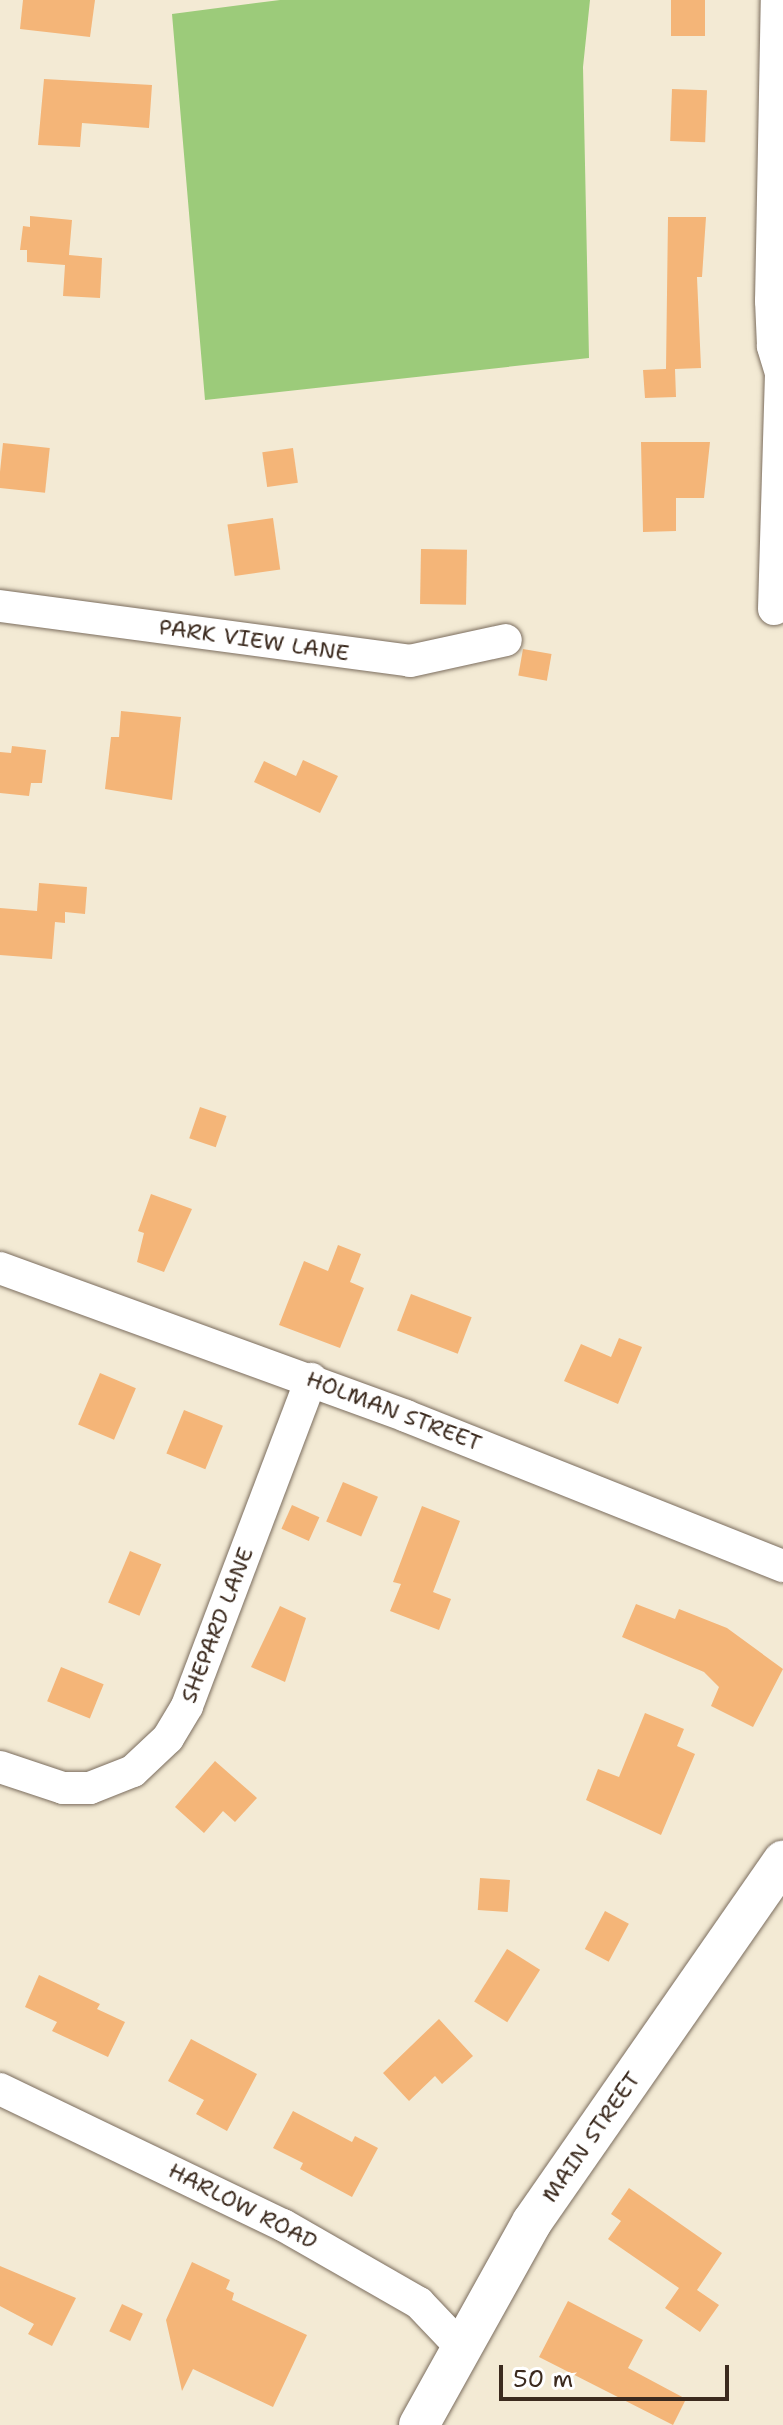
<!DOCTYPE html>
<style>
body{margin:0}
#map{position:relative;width:783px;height:2425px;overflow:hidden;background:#f3ead4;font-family:"Shantell Sans",sans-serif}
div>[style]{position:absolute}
.green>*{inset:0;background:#9ccb7a}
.building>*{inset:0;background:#f4b578;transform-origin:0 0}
.roads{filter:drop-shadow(0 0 2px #7b6d5e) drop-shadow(0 0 2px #7b6d5e)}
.minor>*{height:32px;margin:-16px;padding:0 16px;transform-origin:16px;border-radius:16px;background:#fff}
.major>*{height:40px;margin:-20px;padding:0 20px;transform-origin:20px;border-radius:20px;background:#fff}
span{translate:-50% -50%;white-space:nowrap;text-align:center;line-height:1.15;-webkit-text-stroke:7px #fff;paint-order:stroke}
.street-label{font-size:22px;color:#3b2a1e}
.scale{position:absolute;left:499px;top:2365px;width:230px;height:36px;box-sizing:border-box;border:4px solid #3b2a1e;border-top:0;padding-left:10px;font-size:24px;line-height:28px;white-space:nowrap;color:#3b2a1e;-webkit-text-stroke:6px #fff;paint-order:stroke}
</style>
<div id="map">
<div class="green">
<div style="clip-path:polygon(280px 0,590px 0,583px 67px,589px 358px,205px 400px,172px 14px)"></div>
</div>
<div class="building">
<div style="clip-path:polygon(23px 0,95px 0,90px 37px,20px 29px)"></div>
<div style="left:671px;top:0;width:34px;height:36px"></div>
<div style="clip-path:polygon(44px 79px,152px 85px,149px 128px,82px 123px,80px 147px,38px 145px)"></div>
<div style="left:672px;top:89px;width:35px;height:52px;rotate:2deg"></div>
<div style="clip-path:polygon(30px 216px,72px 220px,69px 255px,102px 258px,100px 298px,63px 296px,65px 265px,27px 262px,27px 250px,20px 250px,23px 226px,30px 227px)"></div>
<div style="clip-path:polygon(668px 217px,706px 217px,702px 277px,697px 277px,701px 368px,675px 369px,676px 397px,645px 398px,643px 370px,666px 369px)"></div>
<div style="clip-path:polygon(641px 442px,710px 442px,704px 498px,676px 498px,676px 531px,643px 532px)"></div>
<div style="left:3px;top:443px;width:47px;height:45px;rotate:6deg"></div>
<div style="left:293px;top:448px;width:35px;height:31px;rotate:82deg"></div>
<div style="left:273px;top:518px;width:52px;height:46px;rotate:82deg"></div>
<div style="left:421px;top:549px;width:46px;height:55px;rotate:1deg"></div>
<div style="left:523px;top:649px;width:29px;height:27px;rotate:10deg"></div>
<div style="clip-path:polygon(121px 711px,181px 717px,172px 800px,105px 789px,111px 737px,119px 737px)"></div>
<div style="clip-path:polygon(12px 746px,46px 750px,42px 783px,31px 783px,29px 796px,0 793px,0 752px,11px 753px)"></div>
<div style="clip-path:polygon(303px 760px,338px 776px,320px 813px,254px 782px,264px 761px,296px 776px)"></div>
<div style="clip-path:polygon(39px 883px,87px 887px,85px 914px,65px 912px,65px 923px,55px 922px,52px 959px,0 955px,0 908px,37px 911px)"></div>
<div style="left:200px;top:1107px;width:28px;height:33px;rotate:19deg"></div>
<div style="clip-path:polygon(151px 1194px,192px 1209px,164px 1272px,137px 1262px,144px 1233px,138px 1231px)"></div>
<div style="clip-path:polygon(338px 1245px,361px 1254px,350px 1282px,364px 1288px,340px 1348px,279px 1325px,304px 1261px,328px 1271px)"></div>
<div style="left:411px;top:1294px;width:65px;height:39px;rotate:21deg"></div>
<div style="clip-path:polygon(619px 1338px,642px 1347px,618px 1404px,564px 1381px,581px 1344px,611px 1357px)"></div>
<div style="left:100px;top:1373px;width:39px;height:56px;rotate:23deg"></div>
<div style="left:184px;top:1410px;width:42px;height:47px;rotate:22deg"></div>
<div style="left:343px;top:1482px;width:38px;height:43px;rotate:23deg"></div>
<div style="left:292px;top:1505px;width:30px;height:26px;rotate:24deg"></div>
<div style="clip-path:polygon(422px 1506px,460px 1521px,433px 1592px,451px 1599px,439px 1630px,390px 1611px,401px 1584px,393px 1582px)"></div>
<div style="left:130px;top:1551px;width:34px;height:56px;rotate:23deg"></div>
<div style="clip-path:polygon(636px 1604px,675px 1619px,679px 1609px,727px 1628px,783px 1669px,753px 1727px,711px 1706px,719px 1687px,704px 1672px,622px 1637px)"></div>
<div style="clip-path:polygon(280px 1606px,306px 1618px,285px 1682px,251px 1667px)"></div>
<div style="left:61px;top:1667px;width:46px;height:37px;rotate:22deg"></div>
<div style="clip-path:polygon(645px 1713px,684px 1729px,677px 1746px,695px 1754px,661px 1835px,586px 1800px,598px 1769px,619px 1777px)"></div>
<div style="clip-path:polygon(215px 1761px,257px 1798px,235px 1822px,223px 1811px,204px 1833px,175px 1807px)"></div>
<div style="left:480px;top:1878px;width:30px;height:32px;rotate:4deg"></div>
<div style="left:605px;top:1911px;width:27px;height:43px;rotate:28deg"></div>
<div style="left:507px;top:1949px;width:39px;height:62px;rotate:32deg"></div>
<div style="clip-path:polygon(39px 1975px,100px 2004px,97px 2009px,125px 2022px,108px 2057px,52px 2031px,57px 2022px,25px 2007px)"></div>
<div style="clip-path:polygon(439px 2019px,473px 2056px,442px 2084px,435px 2076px,409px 2101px,383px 2073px)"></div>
<div style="clip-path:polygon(191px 2039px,257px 2074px,227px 2131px,196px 2114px,204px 2100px,168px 2081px)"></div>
<div style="clip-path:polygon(293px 2111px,352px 2142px,355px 2136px,378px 2148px,352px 2197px,300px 2169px,303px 2163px,273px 2148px)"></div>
<div style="clip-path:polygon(629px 2188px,722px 2253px,697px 2290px,719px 2305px,700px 2332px,665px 2308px,679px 2288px,608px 2239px,621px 2221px,611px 2214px)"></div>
<div style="clip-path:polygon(192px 2262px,230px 2280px,226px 2289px,234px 2293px,232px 2300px,307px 2335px,273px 2407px,193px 2369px,182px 2391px,166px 2320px)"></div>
<div style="clip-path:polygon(0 2266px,76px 2298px,52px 2346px,28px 2334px,34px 2324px,0 2306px)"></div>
<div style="clip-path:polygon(568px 2301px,643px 2340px,628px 2368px,686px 2399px,673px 2425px,539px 2357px)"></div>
<div style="left:122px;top:2304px;width:23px;height:30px;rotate:25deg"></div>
</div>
<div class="roads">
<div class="minor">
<div style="left:0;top:606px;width:414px;rotate:7.6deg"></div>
<div style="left:410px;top:661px;width:98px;rotate:-12.3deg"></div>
<div style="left:774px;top:609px;width:236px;rotate:-88.3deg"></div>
<div style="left:781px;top:373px;width:28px;rotate:-107deg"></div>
<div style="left:773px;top:346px;width:45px;rotate:-92.5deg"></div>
<div style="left:771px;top:301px;width:301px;rotate:-88.9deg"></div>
<div style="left:0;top:1268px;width:432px;rotate:20deg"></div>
<div style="left:406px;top:1416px;width:406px;rotate:21.7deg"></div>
<div style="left:0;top:1767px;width:66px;rotate:18.4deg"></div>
<div style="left:63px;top:1788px;width:27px"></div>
<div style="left:90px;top:1788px;width:46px;rotate:-21.6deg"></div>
<div style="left:133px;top:1771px;width:48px;rotate:-43.3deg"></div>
<div style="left:168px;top:1738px;width:37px;rotate:-59deg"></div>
<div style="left:187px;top:1706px;width:350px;rotate:-69.2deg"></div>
<div style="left:0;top:2089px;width:314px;rotate:25.7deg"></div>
<div style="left:283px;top:2225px;width:157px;rotate:29.8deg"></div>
<div style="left:419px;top:2303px;width:59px;rotate:46.4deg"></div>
</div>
<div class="major">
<div style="left:419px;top:2425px;width:232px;rotate:-60.9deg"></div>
<div style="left:532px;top:2222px;width:440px;rotate:-55.2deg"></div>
</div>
</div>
<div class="street-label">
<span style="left:254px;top:640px;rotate:8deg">PARK VIEW LANE</span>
<span style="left:394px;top:1411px;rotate:21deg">HOLMAN STREET</span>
<span style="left:217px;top:1625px;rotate:-69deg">SHEPARD LANE</span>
<span style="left:591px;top:2137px;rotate:-55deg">MAIN STREET</span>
<span style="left:243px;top:2206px;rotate:27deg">HARLOW ROAD</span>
</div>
<div class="scale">50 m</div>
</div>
